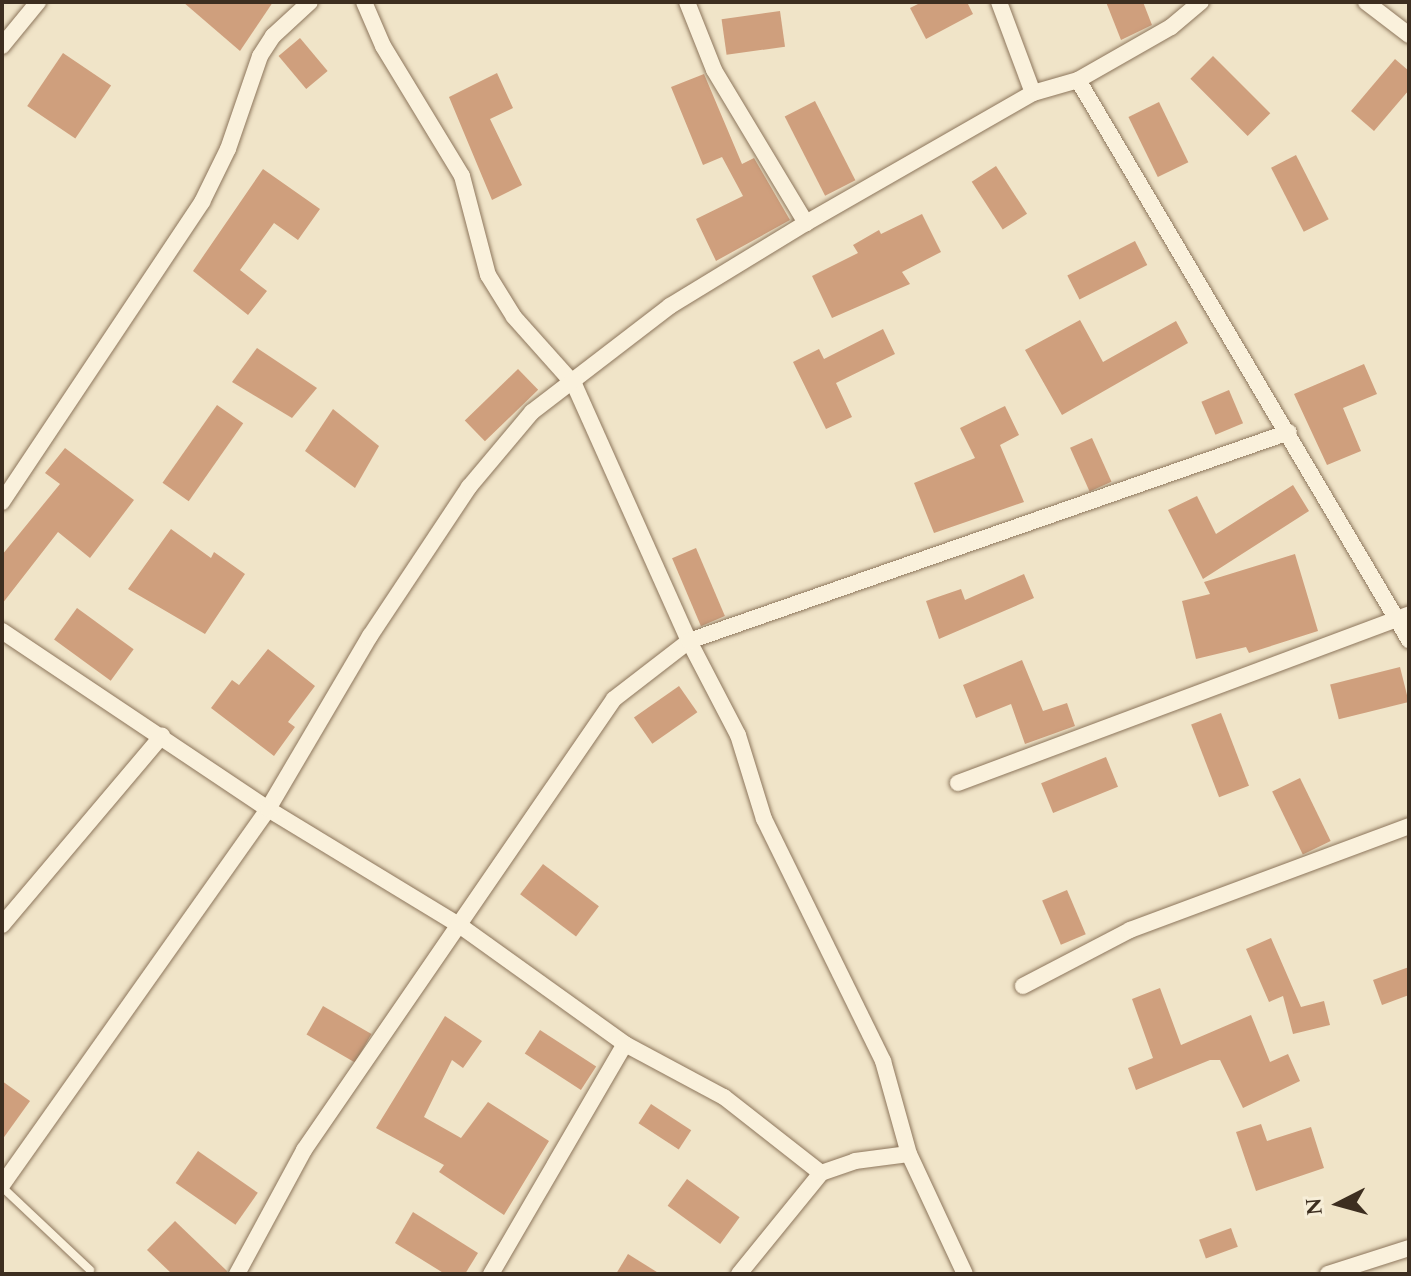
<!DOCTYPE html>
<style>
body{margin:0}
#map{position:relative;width:1411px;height:1276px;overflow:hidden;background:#f0e4c8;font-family:Spectral,serif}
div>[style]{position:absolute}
.building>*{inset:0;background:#cf9f7d;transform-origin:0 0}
.roads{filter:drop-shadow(0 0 2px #8d765c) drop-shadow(0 0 2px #8d765c)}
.service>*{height:8px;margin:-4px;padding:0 4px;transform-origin:4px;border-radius:4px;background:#faf1dc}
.minor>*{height:16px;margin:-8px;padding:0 8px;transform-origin:8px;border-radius:8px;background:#faf1dc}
span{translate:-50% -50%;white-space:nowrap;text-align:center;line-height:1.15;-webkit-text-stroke:8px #f7eed8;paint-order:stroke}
.frame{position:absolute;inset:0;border:4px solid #3d2e20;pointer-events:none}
.north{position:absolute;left:1299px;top:1164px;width:80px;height:80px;-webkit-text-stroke:6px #f7eed8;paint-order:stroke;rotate:264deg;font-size:22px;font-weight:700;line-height:32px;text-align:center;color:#3d2e20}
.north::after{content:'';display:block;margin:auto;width:28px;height:36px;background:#3d2e20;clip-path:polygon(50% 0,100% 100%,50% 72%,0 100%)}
</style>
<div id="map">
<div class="building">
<div style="clip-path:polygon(183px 2px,273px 2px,240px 51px)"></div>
<div style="clip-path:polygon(922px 2px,967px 2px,973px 14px,926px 39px,910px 8px)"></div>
<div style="clip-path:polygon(1106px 2px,1143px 2px,1152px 25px,1121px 40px)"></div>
<div style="left:780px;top:11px;width:36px;height:59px;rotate:82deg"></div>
<div style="left:300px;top:38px;width:43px;height:28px;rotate:50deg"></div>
<div style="left:63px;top:53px;width:58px;height:64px;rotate:34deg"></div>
<div style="left:1213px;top:56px;width:81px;height:32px;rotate:45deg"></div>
<div style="clip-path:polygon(1395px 59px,1409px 71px,1409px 90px,1374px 131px,1351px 111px)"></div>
<div style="clip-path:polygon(497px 73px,513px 108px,490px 119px,522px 185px,492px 200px,449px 97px)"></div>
<div style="clip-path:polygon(704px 74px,742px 164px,754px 158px,790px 220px,716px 261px,696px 219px,743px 196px,722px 157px,703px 165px,671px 87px)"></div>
<div style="left:815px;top:101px;width:89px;height:34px;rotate:63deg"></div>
<div style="left:1159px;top:102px;width:67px;height:34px;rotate:64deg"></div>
<div style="left:1296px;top:155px;width:72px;height:28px;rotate:63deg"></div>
<div style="left:996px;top:166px;width:57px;height:29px;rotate:57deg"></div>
<div style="clip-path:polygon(263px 169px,320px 209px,298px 240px,274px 223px,240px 270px,267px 291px,248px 315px,193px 271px)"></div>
<div style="clip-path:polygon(922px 214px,941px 252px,902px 272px,910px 284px,832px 318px,812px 276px,858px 253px,853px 245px,879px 230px,881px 234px)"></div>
<div style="left:1135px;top:241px;width:27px;height:76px;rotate:63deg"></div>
<div style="clip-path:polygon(1080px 320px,1103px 362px,1176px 321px,1188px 343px,1062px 415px,1025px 350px)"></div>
<div style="clip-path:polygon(883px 329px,895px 354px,836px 383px,852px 417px,826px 429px,793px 362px,819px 349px,824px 359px)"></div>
<div style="clip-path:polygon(257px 348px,317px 388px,292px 418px,232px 382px)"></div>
<div style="clip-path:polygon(1364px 364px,1377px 394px,1343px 408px,1361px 451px,1327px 465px,1294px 394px)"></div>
<div style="left:518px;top:369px;width:29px;height:74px;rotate:46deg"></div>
<div style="left:1229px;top:390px;width:36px;height:30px;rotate:67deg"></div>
<div style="left:217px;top:405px;width:32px;height:95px;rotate:35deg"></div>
<div style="clip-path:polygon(1005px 406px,1019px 435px,1000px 445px,1024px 502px,934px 533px,914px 483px,975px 458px,960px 428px)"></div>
<div style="clip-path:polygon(333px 409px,379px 446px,355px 488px,305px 451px)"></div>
<div style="left:1092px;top:438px;width:48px;height:24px;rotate:66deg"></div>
<div style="clip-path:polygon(65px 448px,134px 500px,90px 558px,58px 532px,2px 604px,2px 555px,60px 484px,45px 473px)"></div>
<div style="clip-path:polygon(1293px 485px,1309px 511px,1203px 579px,1168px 510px,1197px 496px,1216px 534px)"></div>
<div style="clip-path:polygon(171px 529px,211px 558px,214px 552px,245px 574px,205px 634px,128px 589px)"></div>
<div style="left:696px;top:548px;width:74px;height:26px;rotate:67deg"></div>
<div style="clip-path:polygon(1295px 554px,1318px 631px,1249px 653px,1246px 647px,1196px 659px,1182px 601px,1210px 594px,1204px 582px)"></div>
<div style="clip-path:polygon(1024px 574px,1034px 598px,939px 639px,926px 601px,961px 589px,965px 600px)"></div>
<div style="left:77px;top:608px;width:70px;height:39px;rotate:36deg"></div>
<div style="clip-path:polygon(268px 649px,315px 686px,288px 722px,295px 727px,274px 756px,211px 708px,232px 680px,239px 685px)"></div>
<div style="clip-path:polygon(1022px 660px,1043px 711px,1067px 703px,1075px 726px,1025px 744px,1011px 704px,976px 718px,963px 685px)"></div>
<div style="left:1400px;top:667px;width:36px;height:72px;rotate:76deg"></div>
<div style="left:679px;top:686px;width:32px;height:55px;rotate:55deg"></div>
<div style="left:1221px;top:713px;width:78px;height:32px;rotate:69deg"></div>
<div style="left:1106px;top:757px;width:32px;height:70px;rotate:68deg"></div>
<div style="left:1300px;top:778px;width:70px;height:31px;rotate:64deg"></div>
<div style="left:543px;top:864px;width:70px;height:38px;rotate:37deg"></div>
<div style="left:1067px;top:890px;width:48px;height:27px;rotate:67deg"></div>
<div style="clip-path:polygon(1271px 938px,1301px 1007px,1324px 1001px,1330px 1025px,1293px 1034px,1283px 996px,1269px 1002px,1246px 949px)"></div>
<div style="clip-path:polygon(1409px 967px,1409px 995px,1382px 1005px,1373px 980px)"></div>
<div style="clip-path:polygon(1160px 988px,1181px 1045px,1251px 1015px,1270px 1062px,1288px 1054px,1300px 1081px,1243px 1108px,1220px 1060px,1210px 1060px,1136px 1090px,1128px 1068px,1153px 1058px,1132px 999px)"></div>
<div style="left:323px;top:1006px;width:56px;height:33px;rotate:30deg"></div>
<div style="clip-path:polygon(445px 1016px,482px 1041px,463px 1068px,452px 1060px,424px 1117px,461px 1138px,488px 1102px,549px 1141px,504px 1215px,439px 1172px,444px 1165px,376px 1128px)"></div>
<div style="left:540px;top:1030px;width:67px;height:28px;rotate:33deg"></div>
<div style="clip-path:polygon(2px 1081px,30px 1101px,2px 1140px)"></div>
<div style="left:651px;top:1104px;width:48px;height:23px;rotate:33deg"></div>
<div style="clip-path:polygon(1261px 1124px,1267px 1141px,1311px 1127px,1324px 1168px,1256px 1191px,1236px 1132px)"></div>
<div style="left:198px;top:1151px;width:73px;height:39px;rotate:35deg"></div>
<div style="left:687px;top:1179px;width:65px;height:33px;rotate:36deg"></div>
<div style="clip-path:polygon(413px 1212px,478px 1253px,465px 1274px,445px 1274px,395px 1243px)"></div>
<div style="clip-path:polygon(175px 1221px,227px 1271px,226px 1274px,172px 1274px,147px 1250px)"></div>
<div style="left:1231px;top:1228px;width:20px;height:34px;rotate:70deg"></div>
<div style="clip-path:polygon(628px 1254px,660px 1274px,616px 1274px)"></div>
</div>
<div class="roads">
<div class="service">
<div style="left:2px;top:1187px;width:121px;rotate:43.3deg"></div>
</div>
<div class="minor">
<div style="left:364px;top:2px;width:48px;rotate:66.6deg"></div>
<div style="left:383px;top:46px;width:152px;rotate:58.7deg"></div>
<div style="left:462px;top:176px;width:102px;rotate:75.3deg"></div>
<div style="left:488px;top:275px;width:49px;rotate:58.2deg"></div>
<div style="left:514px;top:317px;width:90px;rotate:48.2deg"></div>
<div style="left:574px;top:384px;width:282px;rotate:65.9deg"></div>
<div style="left:689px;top:641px;width:106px;rotate:62.5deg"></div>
<div style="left:738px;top:735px;width:88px;rotate:72.8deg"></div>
<div style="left:764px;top:819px;width:270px;rotate:63.8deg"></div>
<div style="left:883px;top:1061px;width:97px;rotate:74.4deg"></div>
<div style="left:909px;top:1154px;width:132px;rotate:65deg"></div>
<div style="left:687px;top:2px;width:73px;rotate:68.3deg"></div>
<div style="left:714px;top:70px;width:179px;rotate:59deg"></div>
<div style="left:999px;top:2px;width:97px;rotate:69.5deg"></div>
<div style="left:1366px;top:2px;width:54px;rotate:37.5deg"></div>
<div style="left:2px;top:46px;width:57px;rotate:-50.7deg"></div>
<div style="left:1078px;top:80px;width:651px;rotate:59.41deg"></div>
<div style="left:2px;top:502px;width:361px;rotate:-56.3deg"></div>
<div style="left:202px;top:202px;width:59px;rotate:-63.9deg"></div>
<div style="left:228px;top:149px;width:98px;rotate:-71deg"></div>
<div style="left:260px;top:56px;width:24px;rotate:-57deg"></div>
<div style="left:273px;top:36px;width:50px;rotate:-42.6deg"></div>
<div style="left:2px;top:631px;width:320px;rotate:33.8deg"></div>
<div style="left:268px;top:809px;width:223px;rotate:31.3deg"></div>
<div style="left:459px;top:925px;width:204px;rotate:35.6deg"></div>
<div style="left:625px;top:1044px;width:112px;rotate:28.2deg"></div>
<div style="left:724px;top:1097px;width:123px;rotate:38.1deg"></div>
<div style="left:821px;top:1173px;width:36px;rotate:-19deg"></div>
<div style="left:855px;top:1161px;width:54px;rotate:-7.4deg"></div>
<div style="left:958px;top:783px;width:482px;rotate:-20.5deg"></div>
<div style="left:2px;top:925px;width:248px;rotate:-49.8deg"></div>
<div style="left:1023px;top:986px;width:121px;rotate:-27.6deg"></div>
<div style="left:1130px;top:930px;width:298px;rotate:-20.4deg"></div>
<div style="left:2px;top:1185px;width:461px;rotate:-54.7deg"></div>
<div style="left:268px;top:809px;width:201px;rotate:-59.5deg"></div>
<div style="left:370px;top:636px;width:179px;rotate:-56.4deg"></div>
<div style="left:469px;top:487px;width:98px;rotate:-50deg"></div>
<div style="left:532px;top:412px;width:174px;rotate:-37.5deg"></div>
<div style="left:670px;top:306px;width:159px;rotate:-31.4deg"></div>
<div style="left:806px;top:223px;width:262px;rotate:-29.8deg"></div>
<div style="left:1033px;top:93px;width:47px;rotate:-16.1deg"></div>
<div style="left:1078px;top:80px;width:107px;rotate:-29.7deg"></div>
<div style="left:1171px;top:27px;width:39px;rotate:-40deg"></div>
<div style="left:237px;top:1274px;width:141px;rotate:-61.6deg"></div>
<div style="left:304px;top:1150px;width:547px;rotate:-55.5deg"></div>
<div style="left:614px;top:699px;width:95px;rotate:-37.7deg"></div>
<div style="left:689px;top:641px;width:635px;rotate:-19.2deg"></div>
<div style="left:491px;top:1274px;width:266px;rotate:-59.8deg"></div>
<div style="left:739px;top:1274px;width:130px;rotate:-50.9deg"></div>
<div style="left:1328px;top:1274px;width:85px;rotate:-17.8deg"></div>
</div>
</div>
<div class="frame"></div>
<div class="north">N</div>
</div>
